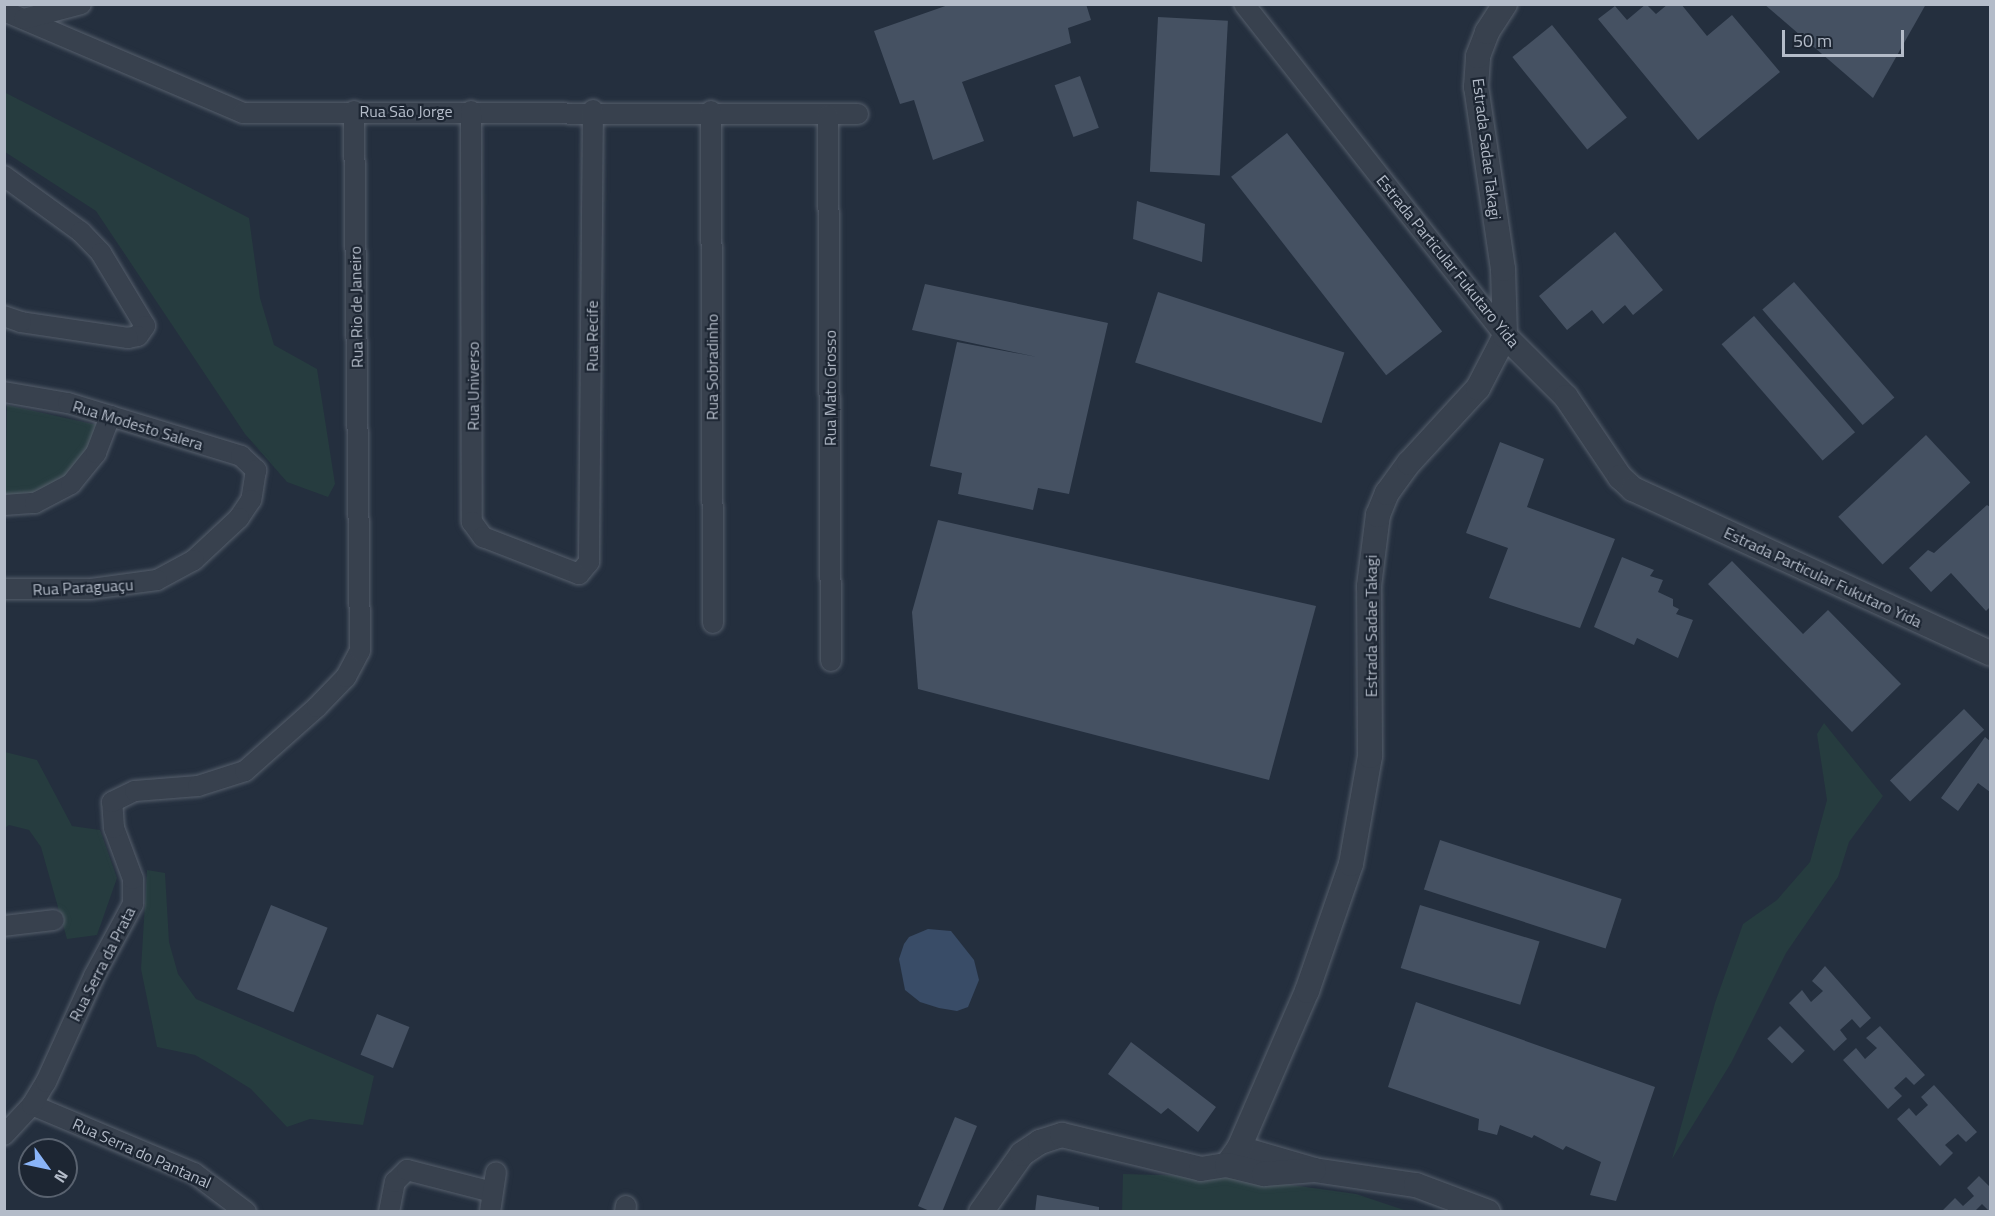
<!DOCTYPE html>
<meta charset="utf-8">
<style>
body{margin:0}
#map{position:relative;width:1995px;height:1216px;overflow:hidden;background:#242f3e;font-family:"Titillium Web",sans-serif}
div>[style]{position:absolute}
.green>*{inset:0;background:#263c3f}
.water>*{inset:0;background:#394c67}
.building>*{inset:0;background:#455162;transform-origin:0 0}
.roads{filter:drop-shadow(0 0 2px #565f6c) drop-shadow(0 0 2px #565f6c)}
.minor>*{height:20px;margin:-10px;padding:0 10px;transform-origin:10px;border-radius:10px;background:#38414e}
.tertiary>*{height:24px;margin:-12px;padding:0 12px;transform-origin:12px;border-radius:12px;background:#38414e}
span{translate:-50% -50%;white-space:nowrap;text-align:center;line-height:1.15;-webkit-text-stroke:4.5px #1d2633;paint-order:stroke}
.street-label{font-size:16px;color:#b4bcc9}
.frame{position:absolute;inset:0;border:6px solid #b4bcc9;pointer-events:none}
.north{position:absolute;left:18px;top:1138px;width:60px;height:60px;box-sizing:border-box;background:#1d2633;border:2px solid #59626f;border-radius:50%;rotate:123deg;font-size:16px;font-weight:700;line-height:24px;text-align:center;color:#b4bcc9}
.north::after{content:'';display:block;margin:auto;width:21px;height:27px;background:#8ab4f8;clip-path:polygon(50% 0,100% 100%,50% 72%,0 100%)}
.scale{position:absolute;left:1782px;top:30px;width:122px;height:27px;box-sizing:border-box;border:3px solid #b4bcc9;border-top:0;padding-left:8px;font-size:18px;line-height:21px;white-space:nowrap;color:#b4bcc9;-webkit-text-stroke:4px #1d2633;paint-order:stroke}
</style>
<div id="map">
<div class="green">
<div style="clip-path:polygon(4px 92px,249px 218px,260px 298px,274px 345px,317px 369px,335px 484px,328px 497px,287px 482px,245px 434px,96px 211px,5px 152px)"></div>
<div style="clip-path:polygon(7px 405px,106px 427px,95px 455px,32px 503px,5px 500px)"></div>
<div style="clip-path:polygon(1824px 723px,1883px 796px,1849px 842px,1838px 877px,1786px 953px,1731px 1063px,1672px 1159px,1715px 1003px,1743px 924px,1777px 900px,1810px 862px,1827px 800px,1817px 734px)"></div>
<div style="clip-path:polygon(5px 752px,37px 760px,72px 826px,100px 830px,117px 878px,97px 935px,67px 939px,41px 847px,29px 830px,9px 825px,5px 828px)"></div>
<div style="clip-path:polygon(147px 870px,165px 873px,169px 942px,178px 974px,196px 999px,374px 1076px,363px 1125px,310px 1119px,287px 1127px,251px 1089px,216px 1067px,195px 1055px,157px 1047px,141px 969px)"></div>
<div style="clip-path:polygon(1123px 1174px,1234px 1177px,1356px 1194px,1407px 1211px,1122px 1212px)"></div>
</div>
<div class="water">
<div style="clip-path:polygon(928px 929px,951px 931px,974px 960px,979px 980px,968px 1007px,957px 1011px,939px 1008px,920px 1002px,905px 990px,899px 959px,904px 944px,909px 937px)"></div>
</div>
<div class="building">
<div style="clip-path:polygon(951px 4px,1086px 4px,1091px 20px,1068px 28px,1071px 43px,962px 82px,984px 141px,933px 160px,914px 100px,900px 104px,874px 31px)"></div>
<div style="clip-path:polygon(1646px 4px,1656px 14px,1668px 4px,1681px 4px,1707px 36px,1732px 15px,1780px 72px,1698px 140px,1598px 19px,1615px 6px,1627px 20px)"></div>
<div style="clip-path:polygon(1764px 4px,1926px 4px,1873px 98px)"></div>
<div style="left:1158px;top:17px;width:70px;height:155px;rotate:3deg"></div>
<div style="left:1552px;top:25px;width:119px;height:51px;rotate:51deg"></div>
<div style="left:1080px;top:76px;width:55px;height:27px;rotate:70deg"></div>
<div style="left:1287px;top:133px;width:252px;height:71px;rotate:52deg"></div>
<div style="clip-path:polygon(1137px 201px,1205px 224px,1202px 262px,1133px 239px)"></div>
<div style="clip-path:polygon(1615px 232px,1663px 290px,1633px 315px,1625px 305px,1603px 324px,1592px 310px,1567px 330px,1539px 296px)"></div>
<div style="left:1794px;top:282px;width:153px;height:42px;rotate:49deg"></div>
<div style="clip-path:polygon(925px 284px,1108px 323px,1069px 494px,1038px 488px,1033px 510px,958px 494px,962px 473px,930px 466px,957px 342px,1037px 357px,912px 330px)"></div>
<div style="left:1158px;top:292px;width:196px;height:74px;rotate:18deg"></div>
<div style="left:1754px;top:316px;width:154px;height:43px;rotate:49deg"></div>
<div style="left:1926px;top:435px;width:65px;height:120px;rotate:47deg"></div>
<div style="clip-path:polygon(1500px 442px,1544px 459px,1527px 507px,1615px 539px,1580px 628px,1489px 598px,1508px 548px,1466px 533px)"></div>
<div style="clip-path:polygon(1987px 505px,1990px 507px,1990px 607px,1986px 611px,1951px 573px,1931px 592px,1909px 568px,1928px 550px,1934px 553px)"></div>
<div style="clip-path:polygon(938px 520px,1316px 606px,1269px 780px,918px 689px,912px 612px)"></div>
<div style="clip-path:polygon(1622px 557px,1654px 570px,1650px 576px,1663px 580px,1658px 592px,1673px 599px,1673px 606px,1679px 609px,1676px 614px,1693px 620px,1678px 658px,1637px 638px,1634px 645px,1594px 627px)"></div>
<div style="clip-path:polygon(1732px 561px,1803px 634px,1828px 610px,1901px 684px,1852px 732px,1708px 584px)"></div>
<div style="left:1964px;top:709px;width:29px;height:103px;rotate:46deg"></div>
<div style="clip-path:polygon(1985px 737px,1990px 741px,1990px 792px,1978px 783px,1958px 811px,1941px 798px)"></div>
<div style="left:1440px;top:840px;width:191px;height:52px;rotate:18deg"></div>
<div style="left:271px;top:905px;width:61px;height:91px;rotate:22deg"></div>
<div style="left:1420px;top:905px;width:125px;height:66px;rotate:17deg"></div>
<div style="clip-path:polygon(1825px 966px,1871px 1018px,1860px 1028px,1852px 1019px,1840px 1030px,1847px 1039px,1834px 1051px,1789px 1003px,1802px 990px,1811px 1002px,1823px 991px,1812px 981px)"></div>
<div style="clip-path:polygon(1416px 1002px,1655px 1087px,1616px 1201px,1590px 1195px,1601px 1162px,1566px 1146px,1563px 1150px,1534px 1135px,1532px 1138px,1500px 1125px,1497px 1135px,1478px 1130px,1479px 1119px,1388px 1087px)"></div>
<div style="left:377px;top:1014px;width:35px;height:44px;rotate:22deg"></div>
<div style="left:1780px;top:1026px;width:35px;height:18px;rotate:45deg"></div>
<div style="clip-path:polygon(1880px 1026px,1925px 1075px,1914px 1085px,1906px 1077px,1894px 1088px,1902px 1096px,1888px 1109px,1843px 1060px,1856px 1048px,1865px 1059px,1877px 1048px,1866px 1038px)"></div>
<div style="clip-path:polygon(1131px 1042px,1216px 1107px,1198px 1132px,1168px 1108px,1161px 1114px,1108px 1074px)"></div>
<div style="clip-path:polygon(1934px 1085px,1977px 1132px,1966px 1142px,1958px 1134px,1945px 1145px,1953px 1153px,1940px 1166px,1897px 1119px,1909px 1108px,1916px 1116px,1928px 1105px,1921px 1097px)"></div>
<div style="clip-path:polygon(955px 1117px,977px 1126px,942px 1212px,932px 1212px,918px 1206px)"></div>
<div style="clip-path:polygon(1979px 1176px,1990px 1187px,1990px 1212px,1982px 1204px,1974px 1212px,1941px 1212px,1955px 1198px,1963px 1206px,1974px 1196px,1967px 1188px)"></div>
<div style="clip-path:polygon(1037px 1195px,1099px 1207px,1099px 1212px,1035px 1212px)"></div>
</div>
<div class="roads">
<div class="minor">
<div style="left:1244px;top:4px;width:422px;rotate:51.8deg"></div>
<div style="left:4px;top:11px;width:260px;rotate:23.1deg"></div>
<div style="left:243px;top:113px;width:615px;rotate:0.09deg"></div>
<div style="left:24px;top:19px;width:59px;rotate:-14.7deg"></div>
<div style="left:471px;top:111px;width:411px;rotate:89.9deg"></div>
<div style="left:472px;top:522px;width:19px;rotate:54deg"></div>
<div style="left:483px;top:537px;width:103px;rotate:21.1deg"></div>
<div style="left:579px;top:574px;width:16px;rotate:-50deg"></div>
<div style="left:589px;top:562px;width:452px;rotate:-89.5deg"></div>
<div style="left:711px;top:111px;width:512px;rotate:89.78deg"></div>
<div style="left:828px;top:115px;width:546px;rotate:89.69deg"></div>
<div style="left:4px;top:176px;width:95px;rotate:36deg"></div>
<div style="left:81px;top:232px;width:29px;rotate:46deg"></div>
<div style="left:101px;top:253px;width:85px;rotate:58.9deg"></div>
<div style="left:145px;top:326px;width:12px;rotate:125deg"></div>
<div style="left:138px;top:336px;width:10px;rotate:169deg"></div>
<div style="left:128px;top:338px;width:108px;rotate:-171.5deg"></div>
<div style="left:21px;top:322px;width:18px;rotate:-161deg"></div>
<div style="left:4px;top:392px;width:65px;rotate:9.8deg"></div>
<div style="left:68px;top:403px;width:181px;rotate:17deg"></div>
<div style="left:241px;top:456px;width:21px;rotate:43deg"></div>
<div style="left:256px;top:470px;width:30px;rotate:99deg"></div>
<div style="left:251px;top:500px;width:22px;rotate:124deg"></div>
<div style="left:239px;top:518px;width:62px;rotate:137deg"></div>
<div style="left:194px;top:560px;width:42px;rotate:151.6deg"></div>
<div style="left:157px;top:580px;width:68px;rotate:172.3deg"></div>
<div style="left:90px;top:589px;width:86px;rotate:180deg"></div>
<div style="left:4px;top:505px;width:31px;rotate:-4deg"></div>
<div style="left:35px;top:503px;width:41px;rotate:-27.8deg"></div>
<div style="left:71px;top:484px;width:40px;rotate:-51deg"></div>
<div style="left:96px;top:453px;width:40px;rotate:-69deg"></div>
<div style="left:4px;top:926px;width:50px;rotate:-6.8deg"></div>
<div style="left:32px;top:1105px;width:176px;rotate:22.8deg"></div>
<div style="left:194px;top:1173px;width:65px;rotate:36.9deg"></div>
<div style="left:4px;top:1135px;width:41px;rotate:-47deg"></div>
<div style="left:32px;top:1105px;width:27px;rotate:-59deg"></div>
<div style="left:46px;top:1082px;width:116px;rotate:-65.6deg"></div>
<div style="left:94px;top:976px;width:82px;rotate:-61.6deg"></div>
<div style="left:133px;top:904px;width:25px;rotate:-90deg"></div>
<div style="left:133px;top:879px;width:54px;rotate:-110.4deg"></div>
<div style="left:114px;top:828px;width:26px;rotate:-94deg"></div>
<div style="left:112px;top:802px;width:25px;rotate:-26deg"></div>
<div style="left:135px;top:791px;width:63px;rotate:-4.5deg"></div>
<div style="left:198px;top:786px;width:49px;rotate:-17.7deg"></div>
<div style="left:245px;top:771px;width:96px;rotate:-41.6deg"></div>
<div style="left:317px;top:707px;width:42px;rotate:-46deg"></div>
<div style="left:346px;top:677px;width:30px;rotate:-62deg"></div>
<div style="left:360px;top:651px;width:540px;rotate:-90.64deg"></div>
<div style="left:389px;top:1212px;width:31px;rotate:-79deg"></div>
<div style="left:395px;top:1182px;width:17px;rotate:-45deg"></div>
<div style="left:407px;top:1170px;width:88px;rotate:14.5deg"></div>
<div style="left:490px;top:1212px;width:40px;rotate:-81.5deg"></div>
<div style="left:625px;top:1212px;width:6px;rotate:-81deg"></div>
</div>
<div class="tertiary">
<div style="left:1505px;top:336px;width:86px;rotate:45deg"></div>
<div style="left:1566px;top:397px;width:97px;rotate:56deg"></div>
<div style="left:1620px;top:477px;width:18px;rotate:43deg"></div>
<div style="left:1633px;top:489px;width:393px;rotate:24.7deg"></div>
<div style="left:1239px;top:1148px;width:78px;rotate:16.3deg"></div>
<div style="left:1314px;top:1170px;width:103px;rotate:8.4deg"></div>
<div style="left:1416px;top:1185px;width:77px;rotate:20.6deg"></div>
<div style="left:1227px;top:1165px;width:21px;rotate:-55deg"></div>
<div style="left:1239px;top:1148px;width:171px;rotate:-66.6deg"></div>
<div style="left:1307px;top:991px;width:134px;rotate:-70.9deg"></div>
<div style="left:1351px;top:864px;width:110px;rotate:-80deg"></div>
<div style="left:1370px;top:756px;width:170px;rotate:-90.3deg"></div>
<div style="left:1369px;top:586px;width:72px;rotate:-82.8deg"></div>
<div style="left:1378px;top:515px;width:24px;rotate:-68deg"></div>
<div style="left:1387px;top:493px;width:37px;rotate:-54deg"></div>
<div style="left:1409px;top:463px;width:102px;rotate:-47.4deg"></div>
<div style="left:1478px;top:388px;width:59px;rotate:-62.6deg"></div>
<div style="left:1505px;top:336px;width:67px;rotate:-91.7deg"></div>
<div style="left:1503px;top:269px;width:184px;rotate:-98.4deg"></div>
<div style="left:1476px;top:87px;width:31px;rotate:-86deg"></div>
<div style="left:1478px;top:56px;width:26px;rotate:-69deg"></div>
<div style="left:1487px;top:32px;width:33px;rotate:-57deg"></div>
<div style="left:981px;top:1212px;width:71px;rotate:-54.7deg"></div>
<div style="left:1022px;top:1154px;width:22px;rotate:-34deg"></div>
<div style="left:1040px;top:1142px;width:23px;rotate:-18deg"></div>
<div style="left:1062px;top:1135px;width:143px;rotate:13.7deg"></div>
<div style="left:1201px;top:1169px;width:26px;rotate:-9deg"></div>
<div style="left:1227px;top:1165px;width:38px;rotate:14deg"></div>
<div style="left:1264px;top:1174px;width:50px;rotate:-4.6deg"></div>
</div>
</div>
<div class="street-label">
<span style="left:406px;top:111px">Rua São Jorge</span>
<span style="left:1487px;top:149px;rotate:83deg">Estrada Sadae Takagi</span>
<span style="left:1448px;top:261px;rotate:51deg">Estrada Particular Fukutaro Yida</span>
<span style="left:356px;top:307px;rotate:-91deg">Rua Rio de Janeiro</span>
<span style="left:592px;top:336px;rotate:-90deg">Rua Recife</span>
<span style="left:712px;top:367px;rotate:-90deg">Rua Sobradinho</span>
<span style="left:473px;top:386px;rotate:-90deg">Rua Universo</span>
<span style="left:830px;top:388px;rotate:-90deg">Rua Mato Grosso</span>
<span style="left:138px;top:425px;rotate:17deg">Rua Modesto Salera</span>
<span style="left:1823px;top:577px;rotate:25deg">Estrada Particular Fukutaro Yida</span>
<span style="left:83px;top:587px;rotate:-3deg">Rua Paraguaçu</span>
<span style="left:1371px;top:626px;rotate:-90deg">Estrada Sadae Takagi</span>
<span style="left:102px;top:964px;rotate:-63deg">Rua Serra da Prata</span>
<span style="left:142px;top:1153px;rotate:24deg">Rua Serra do Pantanal</span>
</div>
<div class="frame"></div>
<div class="north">N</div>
<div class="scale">50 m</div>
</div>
